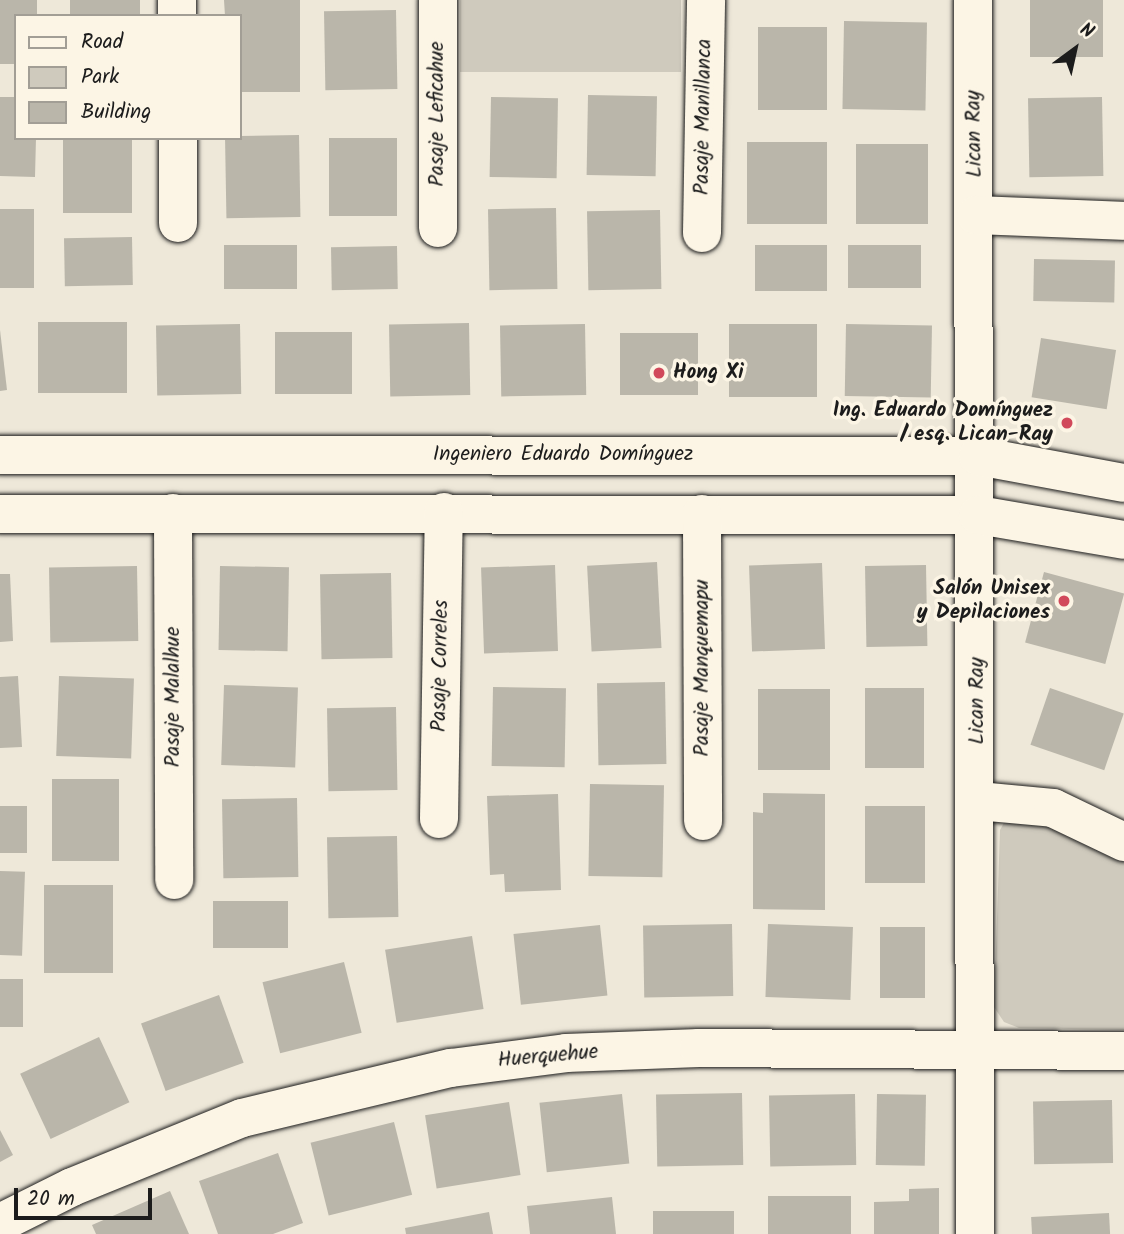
<!DOCTYPE html>
<meta charset="utf-8">
<style>
body{margin:0}
#map{position:relative;width:1124px;height:1234px;overflow:hidden;background:#eee8d9;font-family:Kalam,sans-serif}
div>[style]{position:absolute}
.green>*{inset:0;background:#cfcabd;transform-origin:0 0}
.building>*{inset:0;background:#bab6aa;transform-origin:0 0}
.roads{filter:drop-shadow(0 0 2px #1c1c1c) drop-shadow(0 0 2px #1c1c1c)}
.street>*{height:38px;margin:-19px;padding:0 19px;transform-origin:19px;border-radius:19px;background:#fcf5e5}
.dots>*{width:19px;height:19px;translate:-50% -50%;box-sizing:border-box;border:4px solid #fcf5e5;border-radius:50%}
span{translate:-50% -50%;white-space:nowrap;text-align:center;line-height:1.15;-webkit-text-stroke:7px #fcf5e5;paint-order:stroke}
.street-label{font-size:21px;color:#1c1c1c}
.poi-label{font-size:21px;color:#1c1c1c;font-weight:700}
.left{translate:0 -50%;text-align:left}
.right{translate:-100% -50%;text-align:right}
.legend{position:absolute;left:14px;top:14px;width:228px;height:126px;box-sizing:border-box;background:#fcf5e5;border:2px solid #a29e95;margin:0;padding:9px 12px;list-style:none;font-size:21px;color:#1c1c1c}
.legend li{display:flex;align-items:center;gap:14px;height:35px}
.legend b{width:35px;border:2px solid #a29e95}
.north{position:absolute;left:1040px;top:14px;width:70px;height:70px;-webkit-text-stroke:5px #fcf5e5;paint-order:stroke;rotate:33deg;font-size:19px;font-weight:700;line-height:28px;text-align:center;color:#1c1c1c}
.north::after{content:'';display:block;margin:auto;width:24px;height:32px;background:#1c1c1c;clip-path:polygon(50% 0,100% 100%,50% 72%,0 100%)}
.scale{position:absolute;left:14px;top:1188px;width:138px;height:32px;box-sizing:border-box;border:4px solid #1c1c1c;border-top:0;padding-left:9px;font-size:21px;line-height:24px;white-space:nowrap;color:#1c1c1c;-webkit-text-stroke:5px #fcf5e5;paint-order:stroke}
</style>
<div id="map">
<div class="green">
<div style="left:460px;top:0;width:221px;height:72px"></div>
<div style="clip-path:polygon(1025px 817px,1124px 856px,1124px 1030px,1019px 1028px,1004px 1022px,994px 1007px,1000px 830px,1005px 821px)"></div>
</div>
<div class="building">
<div style="clip-path:polygon(0 0,37px 0,37px 16px,16px 16px,16px 64px,0 64px)"></div>
<div style="left:70px;top:0;width:70px;height:16px"></div>
<div style="clip-path:polygon(224px 0,300px 0,300px 92px,240px 92px,240px 16px,225px 16px)"></div>
<div style="left:1030px;top:0;width:73px;height:57px"></div>
<div style="left:396px;top:10px;width:79px;height:72px;rotate:89deg"></div>
<div style="left:844px;top:21px;width:83px;height:88px;rotate:1deg"></div>
<div style="left:758px;top:27px;width:69px;height:83px"></div>
<div style="left:588px;top:95px;width:69px;height:80px;rotate:1deg"></div>
<div style="clip-path:polygon(0 97px,16px 97px,16px 138px,36px 138px,35px 177px,0 176px)"></div>
<div style="left:491px;top:97px;width:67px;height:80px;rotate:1deg"></div>
<div style="left:1102px;top:97px;width:79px;height:74px;rotate:89deg"></div>
<div style="left:299px;top:135px;width:82px;height:74px;rotate:89deg"></div>
<div style="left:63px;top:138px;width:69px;height:75px"></div>
<div style="left:329px;top:138px;width:68px;height:78px"></div>
<div style="left:747px;top:142px;width:80px;height:82px"></div>
<div style="left:856px;top:144px;width:72px;height:80px"></div>
<div style="left:556px;top:208px;width:81px;height:68px;rotate:89deg"></div>
<div style="left:0;top:209px;width:34px;height:79px"></div>
<div style="left:660px;top:210px;width:79px;height:73px;rotate:89deg"></div>
<div style="left:132px;top:237px;width:48px;height:68px;rotate:89deg"></div>
<div style="left:297px;top:245px;width:44px;height:73px;rotate:90deg"></div>
<div style="left:827px;top:245px;width:46px;height:72px;rotate:90deg"></div>
<div style="left:848px;top:245px;width:73px;height:43px"></div>
<div style="left:397px;top:246px;width:43px;height:66px;rotate:89deg"></div>
<div style="left:1034px;top:259px;width:81px;height:42px;rotate:1deg"></div>
<div style="left:38px;top:322px;width:89px;height:71px"></div>
<div style="left:469px;top:323px;width:72px;height:80px;rotate:89deg"></div>
<div style="left:240px;top:324px;width:70px;height:84px;rotate:89deg"></div>
<div style="left:585px;top:324px;width:71px;height:85px;rotate:89deg"></div>
<div style="left:729px;top:324px;width:88px;height:73px"></div>
<div style="left:846px;top:324px;width:86px;height:72px;rotate:1deg"></div>
<div style="clip-path:polygon(0 330px,7px 390px,0 391px)"></div>
<div style="left:275px;top:332px;width:77px;height:62px"></div>
<div style="left:620px;top:333px;width:78px;height:62px"></div>
<div style="left:1041px;top:338px;width:76px;height:60px;rotate:9deg"></div>
<div style="left:657px;top:562px;width:86px;height:70px;rotate:87deg"></div>
<div style="left:822px;top:563px;width:86px;height:73px;rotate:88deg"></div>
<div style="left:555px;top:565px;width:86px;height:74px;rotate:88deg"></div>
<div style="left:926px;top:565px;width:81px;height:61px;rotate:89deg"></div>
<div style="left:137px;top:566px;width:75px;height:88px;rotate:89deg"></div>
<div style="left:220px;top:566px;width:69px;height:84px;rotate:1deg"></div>
<div style="left:1044px;top:572px;width:83px;height:73px;rotate:15deg"></div>
<div style="left:391px;top:573px;width:85px;height:71px;rotate:89deg"></div>
<div style="clip-path:polygon(0 574px,10px 574px,13px 641px,0 642px)"></div>
<div style="clip-path:polygon(18px 676px,22px 747px,0 748px,0 677px)"></div>
<div style="left:59px;top:676px;width:75px;height:80px;rotate:2deg"></div>
<div style="left:665px;top:682px;width:82px;height:68px;rotate:89deg"></div>
<div style="left:224px;top:685px;width:74px;height:80px;rotate:2deg"></div>
<div style="left:493px;top:687px;width:73px;height:79px;rotate:1deg"></div>
<div style="left:865px;top:688px;width:59px;height:80px"></div>
<div style="left:1050px;top:688px;width:78px;height:60px;rotate:19deg"></div>
<div style="left:758px;top:689px;width:72px;height:81px"></div>
<div style="left:396px;top:707px;width:83px;height:69px;rotate:89deg"></div>
<div style="left:52px;top:779px;width:67px;height:82px"></div>
<div style="left:590px;top:784px;width:74px;height:92px;rotate:1deg"></div>
<div style="clip-path:polygon(763px 793px,825px 794px,825px 910px,753px 909px,753px 812px,763px 813px)"></div>
<div style="clip-path:polygon(558px 794px,561px 890px,505px 892px,504px 874px,490px 875px,487px 796px)"></div>
<div style="left:297px;top:798px;width:79px;height:75px;rotate:89deg"></div>
<div style="left:0;top:806px;width:27px;height:47px"></div>
<div style="left:865px;top:806px;width:60px;height:77px"></div>
<div style="left:397px;top:836px;width:81px;height:70px;rotate:89deg"></div>
<div style="left:0;top:871px;width:25px;height:84px;rotate:2deg"></div>
<div style="left:44px;top:885px;width:69px;height:88px"></div>
<div style="left:288px;top:901px;width:47px;height:75px;rotate:90deg"></div>
<div style="left:732px;top:924px;width:72px;height:89px;rotate:89deg"></div>
<div style="left:768px;top:924px;width:85px;height:73px;rotate:2deg"></div>
<div style="left:600px;top:925px;width:71px;height:87px;rotate:84deg"></div>
<div style="left:880px;top:927px;width:45px;height:71px"></div>
<div style="left:472px;top:936px;width:74px;height:88px;rotate:81deg"></div>
<div style="left:344px;top:962px;width:73px;height:84px;rotate:76deg"></div>
<div style="left:23px;top:979px;width:48px;height:23px;rotate:90deg"></div>
<div style="left:219px;top:995px;width:72px;height:83px;rotate:70deg"></div>
<div style="left:99px;top:1037px;width:72px;height:87px;rotate:65deg"></div>
<div style="left:742px;top:1093px;width:72px;height:86px;rotate:89deg"></div>
<div style="left:622px;top:1094px;width:70px;height:83px;rotate:84deg"></div>
<div style="left:855px;top:1094px;width:71px;height:86px;rotate:89deg"></div>
<div style="left:877px;top:1094px;width:49px;height:71px;rotate:1deg"></div>
<div style="left:1112px;top:1100px;width:63px;height:79px;rotate:89deg"></div>
<div style="left:509px;top:1102px;width:74px;height:85px;rotate:81deg"></div>
<div style="left:394px;top:1122px;width:75px;height:86px;rotate:76deg"></div>
<div style="clip-path:polygon(0 1130px,13px 1155px,0 1162px)"></div>
<div style="clip-path:polygon(278px 1153px,303px 1223px,273px 1234px,218px 1234px,199px 1181px)"></div>
<div style="clip-path:polygon(939px 1188px,939px 1234px,874px 1234px,874px 1202px,909px 1201px,909px 1189px)"></div>
<div style="clip-path:polygon(170px 1191px,189px 1234px,96px 1234px,92px 1225px)"></div>
<div style="left:851px;top:1196px;width:38px;height:83px;rotate:90deg"></div>
<div style="clip-path:polygon(612px 1197px,616px 1234px,530px 1234px,527px 1206px)"></div>
<div style="left:653px;top:1211px;width:81px;height:23px"></div>
<div style="clip-path:polygon(489px 1212px,493px 1234px,406px 1234px,405px 1228px)"></div>
<div style="left:1109px;top:1213px;width:21px;height:78px;rotate:87deg"></div>
</div>
<div class="roads">
<div class="street">
<div style="left:177px;top:0;width:16px;rotate:90deg"></div>
<div style="left:438px;top:0;width:228px;rotate:90deg"></div>
<div style="left:973px;top:0;width:1234px;rotate:89.91deg"></div>
<div style="left:178px;top:138px;width:85px;rotate:90deg"></div>
<div style="left:976px;top:215px;width:148px;rotate:2.3deg"></div>
<div style="left:702px;top:233px;width:233px;rotate:-89deg"></div>
<div style="left:0;top:455px;width:978px;rotate:0.06deg"></div>
<div style="left:978px;top:456px;width:148px;rotate:10.5deg"></div>
<div style="left:173px;top:513px;width:367px;rotate:89.8deg"></div>
<div style="left:0;top:514px;width:978px;rotate:0.06deg"></div>
<div style="left:978px;top:515px;width:148px;rotate:9.7deg"></div>
<div style="left:702px;top:514px;width:307px;rotate:89.8deg"></div>
<div style="left:978px;top:801px;width:75px;rotate:5.3deg"></div>
<div style="left:1053px;top:808px;width:79px;rotate:25.6deg"></div>
<div style="left:439px;top:819px;width:307px;rotate:-89.1deg"></div>
<div style="left:0;top:1223px;width:80px;rotate:-26.6deg"></div>
<div style="left:72px;top:1187px;width:183px;rotate:-22.1deg"></div>
<div style="left:242px;top:1118px;width:215px;rotate:-13.5deg"></div>
<div style="left:451px;top:1068px;width:116px;rotate:-7.4deg"></div>
<div style="left:566px;top:1053px;width:133px;rotate:-2.2deg"></div>
<div style="left:699px;top:1048px;width:425px;rotate:0.4deg"></div>
</div>
</div>
<div class="dots">
<div style="left:659px;top:373px;background:#d1495b"></div>
<div style="left:1067px;top:423px;background:#d1495b"></div>
<div style="left:1064px;top:601px;background:#d1495b"></div>
</div>
<div class="street-label">
<span style="left:438px;top:114px;rotate:-90deg">Pasaje Leficahue</span>
<span style="left:704px;top:117px;rotate:-89deg">Pasaje Manillanca</span>
<span style="left:975px;top:134px;rotate:-91deg">Lican Ray</span>
<span style="left:563px;top:455px">Ingeniero Eduardo Domínguez</span>
<span style="left:441px;top:666px;rotate:-89deg">Pasaje Correles</span>
<span style="left:703px;top:668px;rotate:-90deg">Pasaje Manquemapu</span>
<span style="left:174px;top:697px;rotate:-90deg">Pasaje Malalhue</span>
<span style="left:978px;top:701px;rotate:-90deg">Lican Ray</span>
<span style="left:548px;top:1057px;rotate:-5deg">Huerquehue</span>
</div>
<div class="poi-label">
<span class="left" style="left:673px;top:373px">Hong Xi</span>
<span class="right" style="left:1053px;top:423px">Ing. Eduardo Domínguez<br>/ esq. Lican-Ray</span>
<span class="right" style="left:1050px;top:601px">Salón Unisex<br>y Depilaciones</span>
</div>
<ul class="legend">
<li><b style="height:9px;background:#fcf5e5"></b>Road</li>
<li><b style="height:19px;background:#cfcabd"></b>Park</li>
<li><b style="height:19px;background:#bab6aa"></b>Building</li>
</ul>
<div class="north">N</div>
<div class="scale">20 m</div>
</div>
